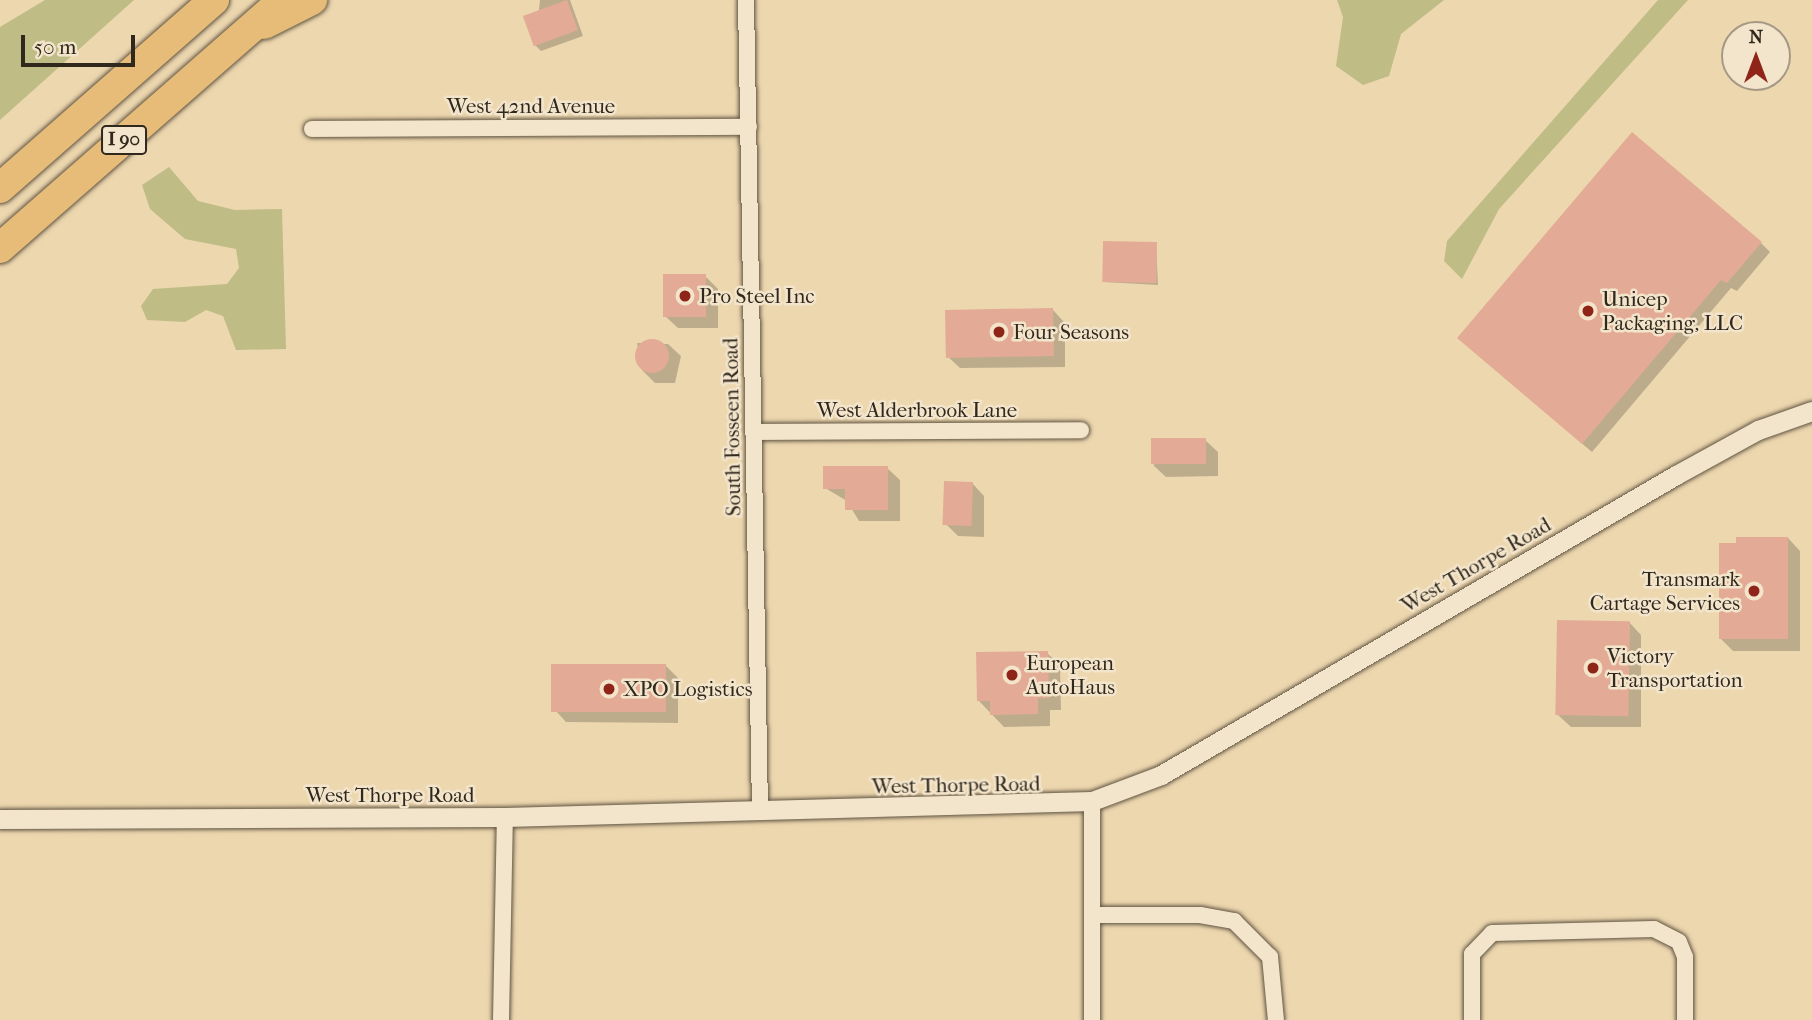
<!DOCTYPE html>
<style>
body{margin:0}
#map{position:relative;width:1812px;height:1020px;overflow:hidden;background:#edd7af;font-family:"IM FELL French Canon",serif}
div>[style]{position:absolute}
.green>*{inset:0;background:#bfbc86}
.shadow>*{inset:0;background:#0003}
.building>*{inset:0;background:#e3ab95;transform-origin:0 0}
.round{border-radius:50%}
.roads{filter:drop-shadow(0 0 2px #605442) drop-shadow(0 0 2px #605442)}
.minor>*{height:16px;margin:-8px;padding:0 8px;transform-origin:8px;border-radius:8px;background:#f3e5cb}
.tertiary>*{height:19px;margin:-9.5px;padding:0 9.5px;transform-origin:9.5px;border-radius:9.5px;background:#f3e5cb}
.motorway>*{height:30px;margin:-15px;padding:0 15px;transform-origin:15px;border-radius:15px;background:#e6bc78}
.dots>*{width:19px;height:19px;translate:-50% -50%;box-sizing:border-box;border:4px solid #f3e5cb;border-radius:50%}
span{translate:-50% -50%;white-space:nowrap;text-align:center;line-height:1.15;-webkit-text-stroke:5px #f3e5cb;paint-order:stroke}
.shield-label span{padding:2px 5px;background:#f3e5cb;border:2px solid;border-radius:5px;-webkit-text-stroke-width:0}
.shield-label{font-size:19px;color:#31281d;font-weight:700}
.street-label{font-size:21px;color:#31281d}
.poi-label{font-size:21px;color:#31281d}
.left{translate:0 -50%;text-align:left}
.right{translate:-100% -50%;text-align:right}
.north{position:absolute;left:1721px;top:21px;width:70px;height:70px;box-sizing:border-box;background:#f3e5cb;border:2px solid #a59985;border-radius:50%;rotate:0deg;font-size:19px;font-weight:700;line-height:28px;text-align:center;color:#31281d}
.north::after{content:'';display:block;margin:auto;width:24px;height:32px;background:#8f2418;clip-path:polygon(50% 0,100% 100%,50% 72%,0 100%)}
.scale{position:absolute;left:21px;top:35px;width:114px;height:32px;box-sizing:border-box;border:4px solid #31281d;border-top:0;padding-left:9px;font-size:21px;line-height:24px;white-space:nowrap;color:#31281d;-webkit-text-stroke:5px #f3e5cb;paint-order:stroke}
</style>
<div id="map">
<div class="green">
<div style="clip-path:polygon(45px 0,134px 0,0 120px,0 27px)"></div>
<div style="clip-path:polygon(1337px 0,1444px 0,1401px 34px,1389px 76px,1363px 85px,1336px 66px,1343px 17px)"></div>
<div style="clip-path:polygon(1658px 0,1688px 0,1499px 209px,1462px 279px,1444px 261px,1447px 241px)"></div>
<div style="clip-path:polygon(169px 167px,198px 201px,235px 210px,282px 209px,286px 349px,236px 350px,223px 316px,206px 310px,185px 322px,147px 320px,141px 306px,153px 289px,227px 284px,239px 268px,236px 249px,185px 239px,150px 209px,142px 185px)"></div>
</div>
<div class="shadow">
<div style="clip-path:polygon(540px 0,570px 0,583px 36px,541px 51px,535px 45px)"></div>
<div style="clip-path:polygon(1156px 243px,1158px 285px,1104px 282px)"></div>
<div style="clip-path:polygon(1761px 243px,1770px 252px,1737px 291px,1731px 288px,1592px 452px,1469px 347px)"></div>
<div style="clip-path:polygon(705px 276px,718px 289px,718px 328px,678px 328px,665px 316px)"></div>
<div style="clip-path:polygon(1053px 310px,1065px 323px,1065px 367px,960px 368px,947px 356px)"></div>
<div style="clip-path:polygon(637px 343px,668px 344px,681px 356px,675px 383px,655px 383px,642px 370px)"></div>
<div style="clip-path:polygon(1205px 440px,1218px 452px,1218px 476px,1166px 477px,1153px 465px)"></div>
<div style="clip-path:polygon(887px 468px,900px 480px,900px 521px,859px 521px,847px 501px,825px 488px)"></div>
<div style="clip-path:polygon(972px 483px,984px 496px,984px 537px,958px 536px,946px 524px)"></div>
<div style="clip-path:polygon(1788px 538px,1800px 551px,1800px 651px,1733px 651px,1721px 639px)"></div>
<div style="clip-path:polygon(1629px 622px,1641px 635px,1641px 727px,1571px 727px,1558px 715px)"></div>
<div style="clip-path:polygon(1047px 653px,1060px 665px,1061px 710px,1050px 710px,1050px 726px,1004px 727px,979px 701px)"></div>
<div style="clip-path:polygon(665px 665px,678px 678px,678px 723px,566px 722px,554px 709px)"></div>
</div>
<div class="building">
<div style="left:567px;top:0;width:32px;height:47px;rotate:70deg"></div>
<div style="clip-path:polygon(1632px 132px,1762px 242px,1727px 283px,1721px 280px,1582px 444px,1457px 338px)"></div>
<div style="left:1103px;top:241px;width:54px;height:41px;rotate:1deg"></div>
<div style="left:663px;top:274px;width:43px;height:43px"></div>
<div style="left:1053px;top:308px;width:48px;height:108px;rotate:89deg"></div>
<div class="round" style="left:635px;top:339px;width:34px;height:34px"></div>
<div style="left:1206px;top:438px;width:26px;height:55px;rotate:90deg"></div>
<div style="clip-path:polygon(823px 466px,888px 466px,888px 510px,845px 510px,845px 489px,823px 489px)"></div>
<div style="left:944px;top:481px;width:29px;height:44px;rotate:2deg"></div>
<div style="clip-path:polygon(1736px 537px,1788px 537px,1788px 639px,1719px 639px,1719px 543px,1736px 543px)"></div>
<div style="left:1557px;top:620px;width:73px;height:95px;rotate:1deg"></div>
<div style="clip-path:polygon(1048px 651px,1049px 698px,1038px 698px,1038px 714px,990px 715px,990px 701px,977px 701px,976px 652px)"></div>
<div style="left:666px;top:664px;width:48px;height:115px;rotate:90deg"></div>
</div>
<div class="roads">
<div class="minor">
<div style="left:746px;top:0;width:812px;rotate:89.01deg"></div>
<div style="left:312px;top:129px;width:437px;rotate:-0.3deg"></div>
<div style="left:753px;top:432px;width:328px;rotate:-0.3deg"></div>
<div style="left:1093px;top:915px;width:107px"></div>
<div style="left:1200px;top:915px;width:35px;rotate:10deg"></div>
<div style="left:1234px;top:921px;width:51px;rotate:45deg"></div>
<div style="left:1270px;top:957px;width:63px;rotate:84.6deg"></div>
<div style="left:501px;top:1020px;width:203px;rotate:-88.9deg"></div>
<div style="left:1092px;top:1020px;width:219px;rotate:-90deg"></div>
<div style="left:1472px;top:1020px;width:66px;rotate:-90deg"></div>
<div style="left:1472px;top:954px;width:29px;rotate:-46deg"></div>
<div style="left:1492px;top:933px;width:162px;rotate:-1.4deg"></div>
<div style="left:1654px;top:929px;width:28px;rotate:27deg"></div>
<div style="left:1679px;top:942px;width:16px;rotate:68deg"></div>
<div style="left:1685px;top:957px;width:63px;rotate:90deg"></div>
</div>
<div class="tertiary">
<div style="left:0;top:819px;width:505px;rotate:-0.23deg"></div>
<div style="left:505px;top:817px;width:587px;rotate:-1.56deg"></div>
<div style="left:1092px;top:801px;width:74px;rotate:-20.6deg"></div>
<div style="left:1161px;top:775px;width:596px;rotate:-30.22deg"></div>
<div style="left:1676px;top:475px;width:94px;rotate:-28.8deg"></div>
<div style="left:1758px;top:430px;width:57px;rotate:-19.4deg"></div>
</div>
<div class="motorway">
<div style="left:264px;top:24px;width:54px;rotate:-26.6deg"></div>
<div style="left:0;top:188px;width:285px;rotate:-41.3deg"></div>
<div style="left:0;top:248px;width:376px;rotate:-41.2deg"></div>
</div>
</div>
<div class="dots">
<div style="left:685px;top:296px;background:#8f2418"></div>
<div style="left:1588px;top:311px;background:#8f2418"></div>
<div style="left:999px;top:332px;background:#8f2418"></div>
<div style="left:1754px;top:591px;background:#8f2418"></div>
<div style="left:1593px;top:668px;background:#8f2418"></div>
<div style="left:1012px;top:675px;background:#8f2418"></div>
<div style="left:609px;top:689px;background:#8f2418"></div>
</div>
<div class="shield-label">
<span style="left:124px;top:140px">I 90</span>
</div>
<div class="street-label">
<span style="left:531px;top:106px">West 42nd Avenue</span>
<span style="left:917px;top:410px">West Alderbrook Lane</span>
<span style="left:732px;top:427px;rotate:-91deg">South Fosseen Road</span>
<span style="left:1476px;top:565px;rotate:-30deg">West Thorpe Road</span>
<span style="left:956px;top:785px;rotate:-1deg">West Thorpe Road</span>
<span style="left:390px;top:795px">West Thorpe Road</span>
</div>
<div class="poi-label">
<span class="left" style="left:699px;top:296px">Pro Steel Inc</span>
<span class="left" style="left:1602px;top:311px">Unicep<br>Packaging, LLC</span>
<span class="left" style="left:1013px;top:332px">Four Seasons</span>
<span class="right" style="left:1740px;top:591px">Transmark<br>Cartage Services</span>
<span class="left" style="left:1607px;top:668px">Victory<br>Transportation</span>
<span class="left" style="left:1026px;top:675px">European<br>AutoHaus</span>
<span class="left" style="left:623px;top:689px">XPO Logistics</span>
</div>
<div class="north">N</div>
<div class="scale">50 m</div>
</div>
